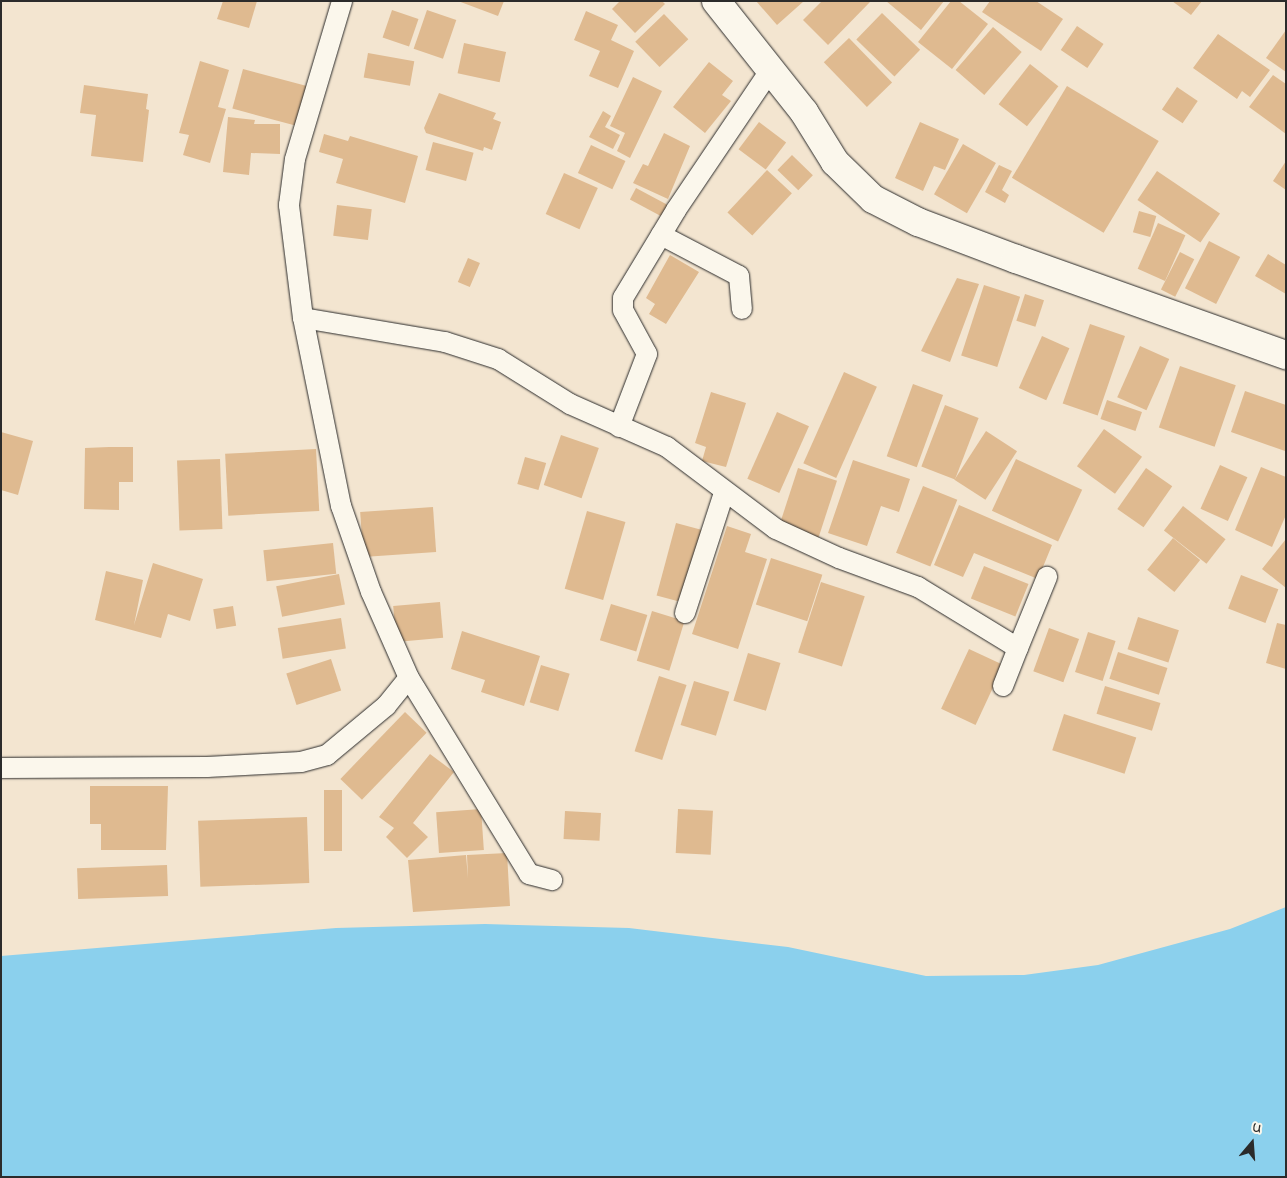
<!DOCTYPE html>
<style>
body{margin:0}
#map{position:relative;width:1287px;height:1178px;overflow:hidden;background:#f3e5d0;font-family:"Indie Flower",sans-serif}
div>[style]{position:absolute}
.water>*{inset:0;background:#8bd0ed}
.building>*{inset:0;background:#dfba90;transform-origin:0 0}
.roads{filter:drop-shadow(0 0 1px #2b2b2b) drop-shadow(0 0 1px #2b2b2b)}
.minor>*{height:20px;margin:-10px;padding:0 10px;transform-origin:10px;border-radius:10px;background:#fbf7ec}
.trunk>*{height:28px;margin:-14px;padding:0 14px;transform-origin:14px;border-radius:14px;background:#fbf7ec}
span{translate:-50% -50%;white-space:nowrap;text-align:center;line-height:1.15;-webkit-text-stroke:4px #fbf7ec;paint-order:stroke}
.frame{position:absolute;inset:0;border:2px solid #2b2b2b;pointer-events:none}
.north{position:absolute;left:1227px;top:1118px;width:50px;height:50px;-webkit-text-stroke:4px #fbf7ec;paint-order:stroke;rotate:18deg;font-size:14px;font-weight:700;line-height:20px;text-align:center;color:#2b2b2b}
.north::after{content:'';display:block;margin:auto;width:18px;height:22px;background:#2b2b2b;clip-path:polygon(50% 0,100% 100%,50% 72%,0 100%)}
</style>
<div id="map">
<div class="water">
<div style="clip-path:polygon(1286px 907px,1286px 1177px,1px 1177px,1px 956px,336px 928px,485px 924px,629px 928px,788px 947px,926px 976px,1024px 975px,1098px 965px,1230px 929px)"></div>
</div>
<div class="building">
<div style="clip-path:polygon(223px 1px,257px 1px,249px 28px,217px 19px)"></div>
<div style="clip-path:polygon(458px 1px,504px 1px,498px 16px)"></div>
<div style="clip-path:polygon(620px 1px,662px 1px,665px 4px,635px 33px,612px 9px)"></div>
<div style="clip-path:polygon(756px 1px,804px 1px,777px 25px)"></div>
<div style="clip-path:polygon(822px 1px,871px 1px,828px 45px,803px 20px)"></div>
<div style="clip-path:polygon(886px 1px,944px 1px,921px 30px)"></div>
<div style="clip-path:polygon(951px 1px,959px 1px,988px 24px,952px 69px,918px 42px)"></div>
<div style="clip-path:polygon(990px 1px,1036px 1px,1063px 19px,1041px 51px,982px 12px)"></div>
<div style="clip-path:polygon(1172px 1px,1202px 1px,1191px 15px)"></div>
<div style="left:392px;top:10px;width:28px;height:29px;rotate:19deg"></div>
<div style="left:427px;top:10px;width:31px;height:41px;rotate:19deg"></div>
<div style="clip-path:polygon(586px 11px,618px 25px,611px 40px,634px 51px,618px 88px,589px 76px,600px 51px,574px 40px)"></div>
<div style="left:882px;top:13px;width:53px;height:37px;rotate:44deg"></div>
<div style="left:664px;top:14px;width:35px;height:40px;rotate:46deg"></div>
<div style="left:1077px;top:26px;width:32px;height:29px;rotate:34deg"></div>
<div style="left:993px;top:27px;width:38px;height:57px;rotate:41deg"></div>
<div style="clip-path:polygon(1286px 30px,1286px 72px,1266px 58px)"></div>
<div style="clip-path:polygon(1218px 34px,1270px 70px,1250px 97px,1242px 91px,1237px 99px,1193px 68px)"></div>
<div style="left:849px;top:38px;width:62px;height:35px;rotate:46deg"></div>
<div style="left:464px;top:43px;width:43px;height:31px;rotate:12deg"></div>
<div style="left:368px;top:53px;width:47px;height:25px;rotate:10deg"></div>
<div style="clip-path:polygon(200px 61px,229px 70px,218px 107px,226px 109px,210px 163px,183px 155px,189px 135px,179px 133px)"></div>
<div style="clip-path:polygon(709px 62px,733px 81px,722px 95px,731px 101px,705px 133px,673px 107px)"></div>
<div style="left:1030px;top:64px;width:36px;height:51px;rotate:38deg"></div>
<div style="left:243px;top:69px;width:66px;height:41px;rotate:15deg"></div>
<div style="clip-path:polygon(1273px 75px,1286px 84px,1286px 134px,1249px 107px)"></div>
<div style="clip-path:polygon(633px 77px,662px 91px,630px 158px,617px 151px,625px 133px,610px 126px)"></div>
<div style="clip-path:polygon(84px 85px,148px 94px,146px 109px,149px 110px,143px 162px,91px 156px,96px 115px,80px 113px)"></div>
<div style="left:1067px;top:86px;width:107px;height:107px;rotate:31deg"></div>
<div style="left:1177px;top:87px;width:25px;height:27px;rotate:34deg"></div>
<div style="clip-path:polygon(439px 93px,496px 113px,493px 119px,501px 122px,492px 150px,484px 147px,483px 151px,426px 133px,424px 128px)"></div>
<div style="clip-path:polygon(603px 111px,611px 116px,605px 127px,620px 135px,613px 149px,589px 137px)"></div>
<div style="clip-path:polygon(228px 117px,255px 120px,254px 124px,280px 124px,280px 154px,251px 153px,249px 175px,223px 172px)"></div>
<div style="left:759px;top:122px;width:34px;height:34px;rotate:37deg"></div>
<div style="clip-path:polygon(920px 122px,959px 139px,945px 170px,934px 166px,923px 191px,895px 178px)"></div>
<div style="clip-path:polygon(664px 133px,690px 146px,668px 199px,633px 183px,643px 164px,648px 166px)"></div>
<div style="clip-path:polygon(324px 134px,348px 141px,350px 136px,418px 156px,405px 203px,336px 183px,343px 159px,319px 152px)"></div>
<div style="left:433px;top:142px;width:42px;height:29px;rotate:15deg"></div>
<div style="left:963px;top:144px;width:38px;height:58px;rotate:30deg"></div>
<div style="left:591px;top:145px;width:38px;height:31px;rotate:25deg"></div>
<div style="left:792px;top:155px;width:29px;height:21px;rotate:44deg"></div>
<div style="clip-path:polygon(1286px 161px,1286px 190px,1273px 181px)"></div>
<div style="clip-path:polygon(999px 165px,1012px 171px,1002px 190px,1009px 195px,1005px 203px,985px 192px)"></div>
<div style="left:767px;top:170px;width:34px;height:58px;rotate:43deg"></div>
<div style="left:1157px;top:171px;width:76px;height:35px;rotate:34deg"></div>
<div style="left:564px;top:173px;width:37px;height:45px;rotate:24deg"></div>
<div style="left:636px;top:188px;width:36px;height:13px;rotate:28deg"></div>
<div style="left:337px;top:205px;width:35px;height:31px;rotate:7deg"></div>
<div style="left:1139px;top:211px;width:18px;height:22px;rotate:16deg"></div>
<div style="left:1158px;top:223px;width:30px;height:50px;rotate:24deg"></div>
<div style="left:1209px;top:241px;width:35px;height:53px;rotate:27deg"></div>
<div style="left:1180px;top:252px;width:16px;height:42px;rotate:27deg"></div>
<div style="clip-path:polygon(1268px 254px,1286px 265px,1286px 294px,1255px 276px)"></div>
<div style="clip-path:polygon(670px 255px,699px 272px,666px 324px,649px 314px,655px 304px,646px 298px)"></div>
<div style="left:468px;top:258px;width:13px;height:26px;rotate:23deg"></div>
<div style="clip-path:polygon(957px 278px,979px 284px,950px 362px,921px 351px)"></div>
<div style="left:984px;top:285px;width:38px;height:74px;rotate:18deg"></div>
<div style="left:1025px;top:294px;width:20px;height:28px;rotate:18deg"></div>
<div style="left:1090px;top:324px;width:37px;height:84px;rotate:19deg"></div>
<div style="left:1042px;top:336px;width:30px;height:57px;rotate:24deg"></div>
<div style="left:1140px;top:346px;width:32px;height:56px;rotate:24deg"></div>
<div style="left:1180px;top:366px;width:59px;height:65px;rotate:19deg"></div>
<div style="left:844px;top:372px;width:36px;height:100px;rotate:24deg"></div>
<div style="left:913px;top:384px;width:32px;height:77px;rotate:20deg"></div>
<div style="clip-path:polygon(1245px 391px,1286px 405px,1285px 451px,1231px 432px)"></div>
<div style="clip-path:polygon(711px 392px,746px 403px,726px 467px,702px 461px,706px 447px,695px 443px)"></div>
<div style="left:1107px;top:400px;width:37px;height:20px;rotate:19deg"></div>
<div style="left:945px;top:405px;width:36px;height:66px;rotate:21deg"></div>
<div style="left:777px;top:412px;width:35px;height:73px;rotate:24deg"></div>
<div style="left:1104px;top:429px;width:47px;height:46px;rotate:36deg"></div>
<div style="left:986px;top:431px;width:37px;height:58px;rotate:33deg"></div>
<div style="clip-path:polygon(1px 432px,33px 441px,18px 495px,1px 490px)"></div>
<div style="left:561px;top:435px;width:40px;height:53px;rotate:19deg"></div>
<div style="clip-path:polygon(109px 447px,133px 447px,133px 482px,119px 482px,119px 510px,84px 509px,85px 448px)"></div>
<div style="left:316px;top:449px;width:62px;height:91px;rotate:87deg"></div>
<div style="left:525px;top:457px;width:22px;height:28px;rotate:16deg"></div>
<div style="left:220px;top:459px;width:70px;height:43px;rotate:88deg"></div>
<div style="left:1016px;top:459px;width:73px;height:57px;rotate:25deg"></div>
<div style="clip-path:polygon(853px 460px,910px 479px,899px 512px,881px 506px,867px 546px,828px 533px)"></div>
<div style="left:1220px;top:465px;width:30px;height:48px;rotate:24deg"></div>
<div style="clip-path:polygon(1261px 467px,1286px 477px,1286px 515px,1272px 547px,1235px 530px)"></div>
<div style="left:798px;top:468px;width:41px;height:62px;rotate:18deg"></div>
<div style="left:1146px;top:468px;width:32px;height:50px;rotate:35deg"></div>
<div style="left:923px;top:486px;width:37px;height:72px;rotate:22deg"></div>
<div style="clip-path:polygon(959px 505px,1052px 545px,1038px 579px,974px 553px,963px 577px,934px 565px)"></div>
<div style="left:1183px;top:506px;width:54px;height:31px;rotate:38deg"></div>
<div style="left:433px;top:507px;width:45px;height:73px;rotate:86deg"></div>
<div style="left:587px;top:511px;width:40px;height:81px;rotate:16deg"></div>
<div style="left:676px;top:523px;width:30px;height:75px;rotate:15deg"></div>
<div style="clip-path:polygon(727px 526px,751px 534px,745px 552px,767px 559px,738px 649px,692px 634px)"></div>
<div style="left:1173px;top:538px;width:35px;height:41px;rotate:39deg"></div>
<div style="clip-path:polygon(1286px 539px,1286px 588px,1262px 569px)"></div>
<div style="left:333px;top:543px;width:31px;height:70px;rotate:84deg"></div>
<div style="left:771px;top:558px;width:54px;height:49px;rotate:18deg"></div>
<div style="clip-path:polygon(153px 563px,203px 579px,190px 621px,168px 614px,161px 638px,95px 620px,106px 571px,143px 580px,134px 625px)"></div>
<div style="left:984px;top:566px;width:48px;height:35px;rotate:22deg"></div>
<div style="left:339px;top:574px;width:31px;height:64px;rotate:79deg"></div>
<div style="left:1241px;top:575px;width:40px;height:36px;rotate:21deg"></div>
<div style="left:821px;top:582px;width:46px;height:74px;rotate:18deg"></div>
<div style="left:440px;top:602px;width:36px;height:47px;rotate:85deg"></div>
<div style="left:611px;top:604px;width:38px;height:38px;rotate:17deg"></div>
<div style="left:233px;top:606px;width:20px;height:20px;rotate:81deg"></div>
<div style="left:652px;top:611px;width:34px;height:52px;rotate:17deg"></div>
<div style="left:1138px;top:617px;width:43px;height:34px;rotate:18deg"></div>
<div style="left:341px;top:618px;width:31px;height:64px;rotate:81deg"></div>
<div style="clip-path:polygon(1277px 623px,1286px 625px,1286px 669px,1266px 663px)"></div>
<div style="left:1049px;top:628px;width:32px;height:46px;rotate:20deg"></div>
<div style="clip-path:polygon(462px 631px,540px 656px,524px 706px,481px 692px,485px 680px,451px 669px)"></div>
<div style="left:1088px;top:632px;width:29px;height:42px;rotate:18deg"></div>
<div style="left:969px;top:649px;width:38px;height:66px;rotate:25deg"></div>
<div style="left:1118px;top:652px;width:52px;height:28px;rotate:18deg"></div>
<div style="left:748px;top:653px;width:34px;height:50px;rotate:17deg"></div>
<div style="left:331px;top:659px;width:33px;height:47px;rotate:72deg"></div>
<div style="left:541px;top:665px;width:30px;height:39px;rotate:17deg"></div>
<div style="left:659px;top:676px;width:29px;height:79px;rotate:18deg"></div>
<div style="left:694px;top:681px;width:37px;height:46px;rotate:17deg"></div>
<div style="left:1105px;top:686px;width:58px;height:29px;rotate:17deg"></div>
<div style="left:405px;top:712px;width:30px;height:93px;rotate:44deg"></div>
<div style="left:1064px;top:714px;width:76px;height:38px;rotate:18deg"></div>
<div style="clip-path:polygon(430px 754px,454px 772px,413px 823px,428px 837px,407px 858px,386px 837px,394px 828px,379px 817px)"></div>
<div style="clip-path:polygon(90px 786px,168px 786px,166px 850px,101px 850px,101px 824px,90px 824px)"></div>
<div style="left:324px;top:790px;width:18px;height:61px"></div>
<div style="left:481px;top:809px;width:41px;height:45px;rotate:86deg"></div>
<div style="left:678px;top:809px;width:35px;height:44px;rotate:3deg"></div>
<div style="left:565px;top:811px;width:36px;height:28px;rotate:3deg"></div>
<div style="left:307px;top:817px;width:66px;height:109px;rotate:88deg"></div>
<div style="clip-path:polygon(507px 853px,510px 906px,413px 912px,408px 860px,466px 855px,468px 878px,467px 855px)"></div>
<div style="left:167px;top:865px;width:31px;height:90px;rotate:88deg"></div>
</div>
<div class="roads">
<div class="minor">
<div style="left:661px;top:235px;width:88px;rotate:27.7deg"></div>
<div style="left:739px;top:276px;width:33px;rotate:85deg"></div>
<div style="left:303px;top:318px;width:144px;rotate:9.6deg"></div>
<div style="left:445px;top:342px;width:56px;rotate:17.8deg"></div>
<div style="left:498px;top:359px;width:85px;rotate:32deg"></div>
<div style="left:570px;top:404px;width:106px;rotate:23.9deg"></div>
<div style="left:667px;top:447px;width:136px;rotate:37deg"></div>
<div style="left:776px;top:529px;width:69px;rotate:24.7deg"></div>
<div style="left:839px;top:558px;width:84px;rotate:20.2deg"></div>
<div style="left:918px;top:587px;width:117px;rotate:31.4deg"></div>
<div style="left:1018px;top:648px;width:77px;rotate:-67.8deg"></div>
<div style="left:619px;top:427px;width:78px;rotate:-69deg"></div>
<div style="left:647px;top:354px;width:50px;rotate:-118.6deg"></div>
<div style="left:623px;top:310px;width:12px;rotate:-90deg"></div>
<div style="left:623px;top:298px;width:103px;rotate:-58.9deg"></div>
<div style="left:676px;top:210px;width:170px;rotate:-56deg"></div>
<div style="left:685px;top:613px;width:126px;rotate:-72deg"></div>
<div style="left:409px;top:678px;width:230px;rotate:58.5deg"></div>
<div style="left:529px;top:874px;width:24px;rotate:15deg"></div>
<div style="left:1003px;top:686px;width:41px;rotate:-68.5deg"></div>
<div style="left:1px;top:768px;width:206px;rotate:-0.3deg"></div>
<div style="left:207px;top:767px;width:94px;rotate:-3deg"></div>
<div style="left:301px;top:762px;width:27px;rotate:-15deg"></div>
<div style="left:327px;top:755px;width:77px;rotate:-39.7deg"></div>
<div style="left:386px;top:706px;width:36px;rotate:-51deg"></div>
<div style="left:409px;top:678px;width:94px;rotate:-113.8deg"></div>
<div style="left:371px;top:592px;width:91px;rotate:-109.2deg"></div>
<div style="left:341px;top:506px;width:192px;rotate:-101.4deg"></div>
<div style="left:303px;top:318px;width:114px;rotate:-97.1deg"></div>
<div style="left:289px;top:205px;width:46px;rotate:-82.6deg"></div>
<div style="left:295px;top:159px;width:165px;rotate:-73.4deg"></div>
</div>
<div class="trunk">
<div style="left:716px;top:1px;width:142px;rotate:51.6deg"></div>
<div style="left:804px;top:112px;width:59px;rotate:58.2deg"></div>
<div style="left:835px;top:162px;width:53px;rotate:44.2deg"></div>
<div style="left:873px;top:199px;width:51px;rotate:27.1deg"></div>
<div style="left:918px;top:222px;width:105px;rotate:20.7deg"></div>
<div style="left:1016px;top:259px;width:287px;rotate:19.6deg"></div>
</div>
</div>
<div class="frame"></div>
<div class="north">U</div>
</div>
